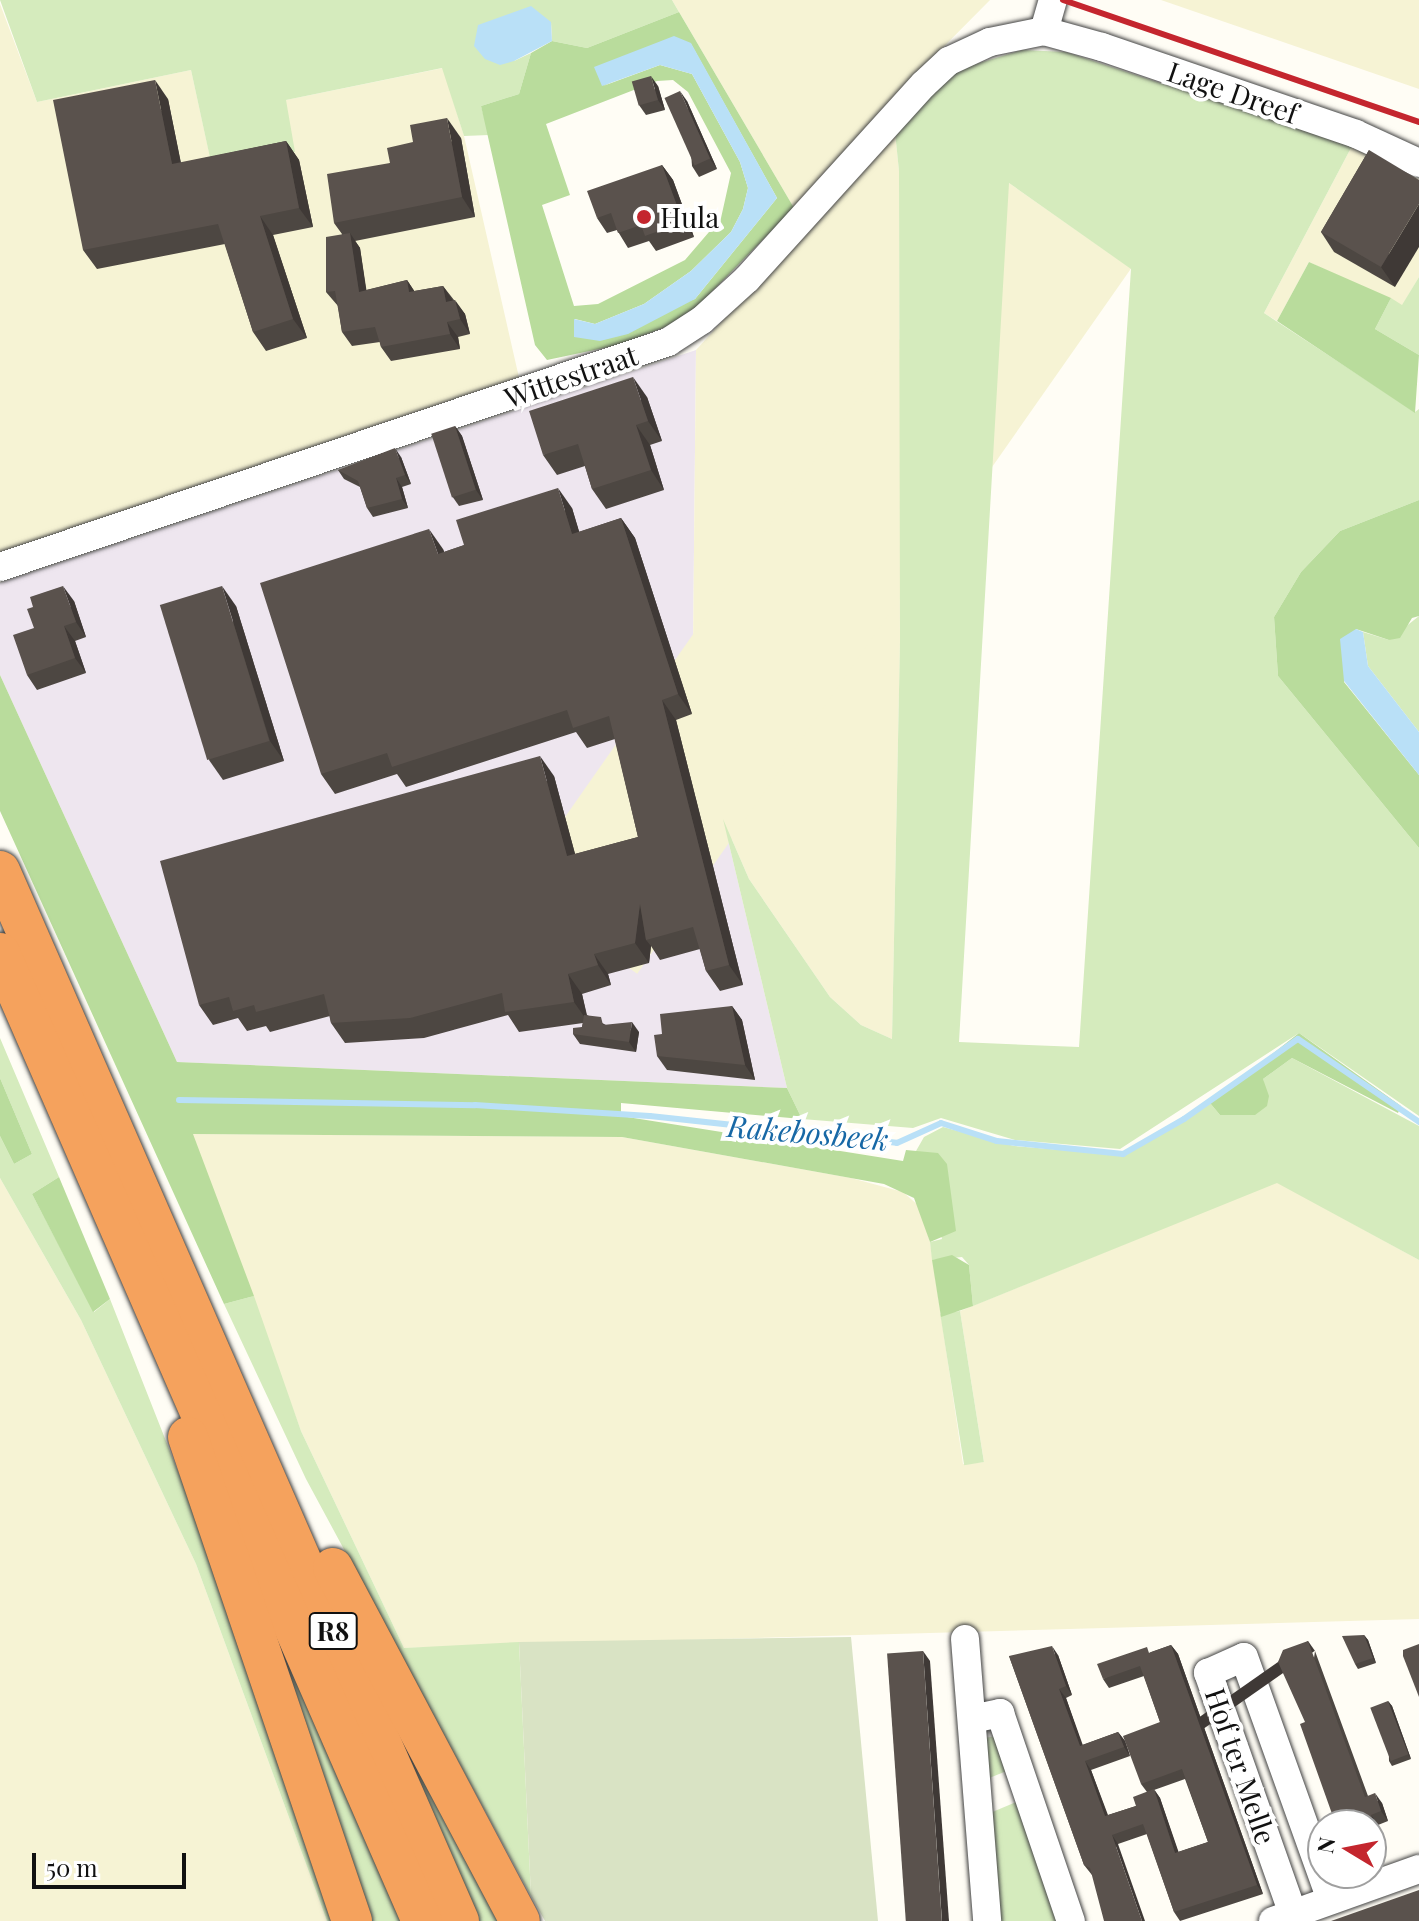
<!DOCTYPE html>
<style>
body{margin:0}
#map{position:relative;width:1419px;height:1921px;overflow:hidden;background:#fffdf5;font-family:"Playfair Display",serif}
div>[style]{position:absolute}
.industrial>*{inset:0;background:#eee6ef}
.farmland>*{inset:0;background:#f6f3d4;transform-origin:0 0}
.green>*{inset:0;background:#d5ebbd;transform-origin:0 0}
.forest>*{inset:0;background:#b9dc9c}
.cemetery>*{inset:0;background:#d9e3c4}
.water>*{inset:0;background:#b9e0f7}
.stream>*{height:6px;margin:-3px;padding:0 3px;transform-origin:3px;border-radius:3px;background:#b9e0f7}
.roads{filter:drop-shadow(0 0 2px #444) drop-shadow(0 0 2px #444)}
.minor>*{height:28px;margin:-14px;padding:0 14px;transform-origin:14px;border-radius:14px;background:#fff}
.highway>*{height:40px;margin:-20px;padding:0 20px;transform-origin:20px;border-radius:20px;background:#f5a25d}
.rail>*{height:6px;margin:-3px;padding:0 3px;transform-origin:3px;border-radius:3px;background:#c4262e}
.wall>*{inset:0;background:#4d4742}
.shaded-wall>*{inset:0;background:#3f3936;transform-origin:0 0}
.building>*{inset:0;background:#5a524d;transform-origin:0 0}
.dots>*{width:22px;height:22px;translate:-50% -50%;box-sizing:border-box;border:4px solid #fff;border-radius:50%}
span{translate:-50% -50%;white-space:nowrap;text-align:center;line-height:1.15;-webkit-text-stroke:8px #fff;paint-order:stroke}
.shield-label span{padding:2px 6px;background:#fff;border:2px solid;border-radius:6px;-webkit-text-stroke-width:0}
.shield-label{font-size:26px;color:#111;font-weight:700}
.street-label{font-size:28px;color:#111}
.poi-label{font-size:28px;color:#111}
.left{translate:0 -50%;text-align:left}
.water-label{font-size:30px;color:#1768a6;font-style:italic}
.north{position:absolute;left:1307px;top:1809px;width:80px;height:80px;box-sizing:border-box;background:#fff;border:2px solid #a0a0a0;border-radius:50%;rotate:280deg;font-size:22px;font-weight:700;line-height:32px;text-align:center;color:#111}
.north::after{content:'';display:block;margin:auto;width:28px;height:36px;background:#c4262e;clip-path:polygon(50% 0,100% 100%,50% 72%,0 100%)}
.scale{position:absolute;left:32px;top:1853px;width:154px;height:36px;box-sizing:border-box;border:4px solid #111;border-top:0;padding-left:10px;font-size:24px;line-height:28px;white-space:nowrap;color:#111;-webkit-text-stroke:6px #fff;paint-order:stroke}
</style>
<div id="map">
<div class="industrial">
<div style="clip-path:polygon(696px 350px,693px 650px,723px 819px,787px 1088px,177px 1062px,0 675px,0 583px)"></div>
</div>
<div class="farmland">
<div style="clip-path:polygon(672px 0,990px 0,882px 109px,794px 208px)"></div>
<div style="clip-path:polygon(1161px 0,1419px 0,1419px 89px)"></div>
<div style="clip-path:polygon(0 4px,37px 102px,191px 70px,212px 166px,286px 100px,443px 68px,464px 136px,520px 382px,0 556px)"></div>
<div style="clip-path:polygon(895px 132px,899px 171px,900px 641px,892px 1039px,861px 1025px,830px 997px,749px 879px,723px 819px,693px 650px,696px 350px)"></div>
<div style="clip-path:polygon(1352px 146px,1419px 179px,1419px 277px,1402px 306px,1309px 262px,1277px 321px,1264px 313px)"></div>
<div style="left:1009px;top:183px;width:149px;height:861px;rotate:35deg"></div>
<div style="clip-path:polygon(192px 1134px,622px 1137px,851px 1178px,903px 1192px,919px 1206px,930px 1242px,963px 1464px,984px 1462px,960px 1311px,1277px 1182px,1419px 1260px,1419px 1619px,404px 1648px,301px 1431px)"></div>
<div style="clip-path:polygon(0 1178px,81px 1320px,196px 1564px,327px 1921px,0 1921px)"></div>
</div>
<div class="green">
<div style="clip-path:polygon(0 0,672px 0,679px 12px,587px 48px,552px 41px,551px 22px,514px 61px,531px 53px,519px 94px,481px 106px,489px 135px,464px 136px,442px 68px,286px 100px,295px 152px,212px 167px,191px 70px,37px 102px)"></div>
<div style="clip-path:polygon(evenodd,1022px 50px,1066px 52px,1352px 146px,1264px 313px,1415px 412px,1419px 409px,1419px 500px,1340px 531px,1301px 572px,1274px 617px,1278px 676px,1419px 848px,1419px 1116px,1299px 1033px,1120px 1149px,1015px 1140px,941px 1118px,913px 1128px,802px 1119px,787px 1088px,723px 819px,749px 879px,830px 997px,861px 1025px,892px 1039px,900px 641px,899px 171px,895px 132px,956px 70px,1022px 50px,1009px 183px,1131px 269px,1079px 1047px,959px 1042px,1009px 183px)"></div>
<div style="clip-path:polygon(1419px 277px,1419px 355px,1375px 329px,1391px 298px,1402px 305px)"></div>
<div style="clip-path:polygon(1419px 616px,1419px 732px,1368px 666px,1363px 632px,1389px 640px)"></div>
<div style="clip-path:polygon(0 1038px,59px 1177px,32px 1194px,94px 1312px,110px 1299px,227px 1596px,341px 1921px,327px 1921px,196px 1564px,81px 1320px,0 1178px,0 1136px,14px 1164px,32px 1154px,0 1078px)"></div>
<div style="clip-path:polygon(1292px 1058px,1419px 1126px,1419px 1260px,1277px 1183px,973px 1306px,969px 1265px,962px 1257px,932px 1260px,930px 1242px,942px 1239px,916px 1151px,924px 1137px,943px 1127px,1014px 1146px,1122px 1155px,1210px 1103px,1220px 1115px,1266px 1106px,1263px 1079px)"></div>
<div style="clip-path:polygon(254px 1296px,301px 1431px,404px 1648px,519px 1642px,531px 1896px,306px 1479px,224px 1304px)"></div>
<div style="left:960px;top:1311px;width:153px;height:20px;rotate:81deg"></div>
<div style="clip-path:polygon(243px 1559px,401px 1921px,365px 1921px)"></div>
<div style="clip-path:polygon(342px 1608px,508px 1921px,479px 1921px)"></div>
<div style="clip-path:polygon(997px 1736px,1009px 1770px,987px 1779px,984px 1738px)"></div>
<div style="clip-path:polygon(1021px 1800px,1063px 1921px,997px 1921px,990px 1813px)"></div>
</div>
<div class="forest">
<div style="clip-path:polygon(evenodd,679px 12px,794px 208px,684px 320px,618px 345px,547px 360px,535px 345px,481px 106px,519px 94px,531px 53px,552px 41px,587px 48px,679px 12px,691px 44px,777px 198px,695px 299px,574px 337px,575px 319px,595px 324px,644px 304px,691px 271px,731px 232px,743px 209px,748px 188px,740px 162px,692px 74px,660px 65px,603px 86px,691px 44px,679px 12px,673px 80px,688px 92px,731px 173px,721px 218px,685px 260px,598px 304px,574px 306px,542px 205px,570px 195px,546px 124px,657px 81px,673px 80px)"></div>
<div style="clip-path:polygon(1309px 262px,1391px 298px,1375px 329px,1419px 355px,1415px 413px,1277px 321px)"></div>
<div style="clip-path:polygon(1419px 500px,1419px 616px,1412px 618px,1400px 638px,1389px 640px,1356px 629px,1344px 682px,1419px 775px,1419px 848px,1278px 676px,1274px 617px,1301px 572px,1340px 531px)"></div>
<div style="clip-path:polygon(0 675px,177px 1062px,787px 1088px,802px 1119px,621px 1103px,621px 1116px,903px 1161px,906px 1150px,938px 1153px,947px 1164px,956px 1231px,930px 1242px,914px 1198px,884px 1184px,622px 1137px,193px 1134px,254px 1296px,224px 1304px,0 811px)"></div>
<div style="clip-path:polygon(1299px 1033px,1401px 1106px,1398px 1113px,1292px 1058px,1263px 1079px,1269px 1096px,1267px 1106px,1255px 1115px,1220px 1115px,1210px 1103px)"></div>
<div style="clip-path:polygon(0 1078px,32px 1154px,14px 1164px,0 1136px)"></div>
<div style="clip-path:polygon(59px 1177px,110px 1299px,93px 1312px,32px 1194px)"></div>
<div style="clip-path:polygon(952px 1255px,969px 1265px,973px 1306px,941px 1317px,932px 1260px)"></div>
</div>
<div class="cemetery">
<div style="clip-path:polygon(851px 1637px,878px 1921px,545px 1921px,531px 1896px,519px 1642px)"></div>
</div>
<div class="water">
<div style="clip-path:polygon(531px 6px,551px 22px,552px 41px,514px 61px,500px 65px,485px 59px,474px 46px,478px 25px)"></div>
<div style="clip-path:polygon(674px 36px,691px 43px,777px 198px,695px 299px,628px 334px,600px 341px,574px 337px,574px 319px,595px 324px,644px 304px,691px 271px,731px 232px,743px 209px,748px 188px,740px 162px,692px 74px,660px 65px,602px 86px,594px 67px)"></div>
<div style="clip-path:polygon(1356px 629px,1363px 632px,1368px 666px,1419px 732px,1419px 775px,1344px 681px,1340px 639px)"></div>
</div>
<div class="stream">
<div style="left:179px;top:1100px;width:296px;rotate:1deg"></div>
<div style="left:475px;top:1105px;width:175px;rotate:3.6deg"></div>
<div style="left:650px;top:1116px;width:248px;rotate:6.2deg"></div>
<div style="left:897px;top:1143px;width:48px;rotate:-24.4deg"></div>
<div style="left:941px;top:1123px;width:59px;rotate:17.8deg"></div>
<div style="left:997px;top:1141px;width:127px;rotate:5.9deg"></div>
<div style="left:1123px;top:1154px;width:70px;rotate:-29.8deg"></div>
<div style="left:1184px;top:1119px;width:139px;rotate:-35.1deg"></div>
<div style="left:1298px;top:1039px;width:147px;rotate:34.4deg"></div>
</div>
<div class="roads">
<div class="minor">
<div style="left:1044px;top:31px;width:32px;rotate:-74deg"></div>
<div style="left:0;top:567px;width:705px;rotate:-18.61deg"></div>
<div style="left:668px;top:342px;width:40px;rotate:-32.9deg"></div>
<div style="left:702px;top:320px;width:61px;rotate:-42.3deg"></div>
<div style="left:747px;top:279px;width:263px;rotate:-47.8deg"></div>
<div style="left:924px;top:84px;width:34px;rotate:-43deg"></div>
<div style="left:949px;top:61px;width:45px;rotate:-24.9deg"></div>
<div style="left:990px;top:42px;width:55px;rotate:-11.5deg"></div>
<div style="left:1044px;top:31px;width:60px;rotate:15.4deg"></div>
<div style="left:1102px;top:47px;width:268px;rotate:18.9deg"></div>
<div style="left:1356px;top:134px;width:69px;rotate:24.7deg"></div>
<div style="left:965px;top:1639px;width:283px;rotate:85.5deg"></div>
<div style="left:972px;top:1719px;width:29px;rotate:-12deg"></div>
<div style="left:1000px;top:1713px;width:220px;rotate:71.2deg"></div>
<div style="left:1293px;top:1914px;width:256px;rotate:-109.4deg"></div>
<div style="left:1208px;top:1673px;width:39px;rotate:-24deg"></div>
<div style="left:1244px;top:1657px;width:258px;rotate:70.3deg"></div>
<div style="left:1273px;top:1921px;width:155px;rotate:-19.6deg"></div>
</div>
<div class="highway">
<div style="left:0;top:871px;width:1146px;rotate:66.39deg"></div>
<div style="left:0;top:953px;width:1056px;rotate:66.45deg"></div>
<div style="left:188px;top:1437px;width:511px;rotate:71.28deg"></div>
<div style="left:333px;top:1568px;width:399px;rotate:62.1deg"></div>
</div>
</div>
<div class="rail">
<div style="left:1063px;top:0;width:376px;rotate:18.9deg"></div>
</div>
<div class="wall">
<div style="clip-path:polygon(658px 86px,665px 110px,646px 115px,639px 105px)"></div>
<div style="clip-path:polygon(168px 99px,181px 163px,286px 141px,299px 160px,313px 227px,273px 235px,307px 338px,266px 351px,253px 332px,225px 244px,97px 269px,83px 250px)"></div>
<div style="clip-path:polygon(687px 101px,717px 169px,699px 177px,692px 166px)"></div>
<div style="clip-path:polygon(461px 138px,475px 217px,355px 241px,360px 248px,366px 290px,407px 280px,414px 291px,443px 286px,465px 314px,470px 334px,458px 337px,460px 349px,391px 361px,381px 347px,380px 342px,352px 346px,342px 332px,338px 306px,326px 292px,342px 234px,334px 223px,390px 163px)"></div>
<div style="clip-path:polygon(1369px 150px,1395px 287px,1334px 252px,1321px 232px)"></div>
<div style="clip-path:polygon(662px 165px,673px 180px,694px 237px,656px 251px,649px 241px,628px 248px,617px 230px,607px 233px,597px 218px)"></div>
<div style="clip-path:polygon(647px 397px,662px 441px,650px 445px,664px 490px,606px 509px,592px 489px,585px 466px,557px 475px,543px 455px)"></div>
<div style="clip-path:polygon(455px 426px,462px 436px,483px 500px,459px 506px,452px 496px)"></div>
<div style="clip-path:polygon(401px 457px,411px 484px,402px 487px,408px 508px,373px 517px,367px 508px,360px 487px,344px 479px,338px 470px)"></div>
<div style="clip-path:polygon(572px 508px,579px 532px,621px 518px,635px 538px,692px 714px,676px 720px,743px 985px,720px 991px,706px 971px,700px 949px,660px 960px,651px 946px,649px 963px,608px 974px,611px 985px,582px 994px,587px 1015px,606px 1025px,639px 1032px,636px 1052px,580px 1044px,573px 1034px,582px 1027px,583px 1023px,519px 1032px,508px 1015px,424px 1038px,345px 1043px,331px 1023px,330px 1016px,270px 1032px,266px 1026px,247px 1031px,238px 1018px,213px 1025px,199px 1005px,554px 776px,575px 854px,638px 837px,615px 739px,587px 748px,576px 732px,406px 787px,397px 774px,335px 794px,321px 774px,443px 549px,444px 552px)"></div>
<div style="clip-path:polygon(74px 601px,86px 637px,75px 641px,86px 673px,37px 690px,27px 675px)"></div>
<div style="clip-path:polygon(236px 606px,284px 761px,223px 780px,209px 760px)"></div>
<div style="clip-path:polygon(732px 1006px,742px 1020px,755px 1080px,667px 1070px,657px 1056px,662px 1034px)"></div>
<div style="clip-path:polygon(1364px 1635px,1368px 1640px,1376px 1663px,1358px 1669px,1355px 1664px)"></div>
<div style="clip-path:polygon(evenodd,1171px 1645px,1178px 1654px,1263px 1894px,1180px 1921px,1174px 1912px,1147px 1834px,1118px 1844px,1092px 1875px,1084px 1865px,1009px 1656px,1058px 1655px,1072px 1695px,1066px 1698px,1082px 1745px,1118px 1732px,1125px 1741px,1130px 1756px,1091px 1770px,1108px 1815px,1136px 1806px,1147px 1792px,1141px 1784px,1160px 1722px,1144px 1676px,1109px 1688px,1103px 1679px,1151px 1652px,1171px 1645px,1185px 1779px,1208px 1842px,1178px 1852px,1160px 1798px,1154px 1790px,1185px 1779px)"></div>
<div style="clip-path:polygon(1315px 1651px,1368px 1796px,1382px 1803px,1388px 1821px,1378px 1825px,1387px 1849px,1371px 1854px,1371px 1825px,1305px 1722px)"></div>
<div style="clip-path:polygon(1388px 1701px,1392px 1706px,1411px 1759px,1392px 1766px,1389px 1761px)"></div>
</div>
<div class="shaded-wall">
<div style="clip-path:polygon(651px 76px,658px 86px,665px 110px,658px 100px)"></div>
<div style="clip-path:polygon(155px 80px,168px 99px,185px 184px,172px 164px)"></div>
<div style="clip-path:polygon(680px 91px,687px 101px,717px 169px,710px 159px)"></div>
<div style="clip-path:polygon(447px 118px,461px 138px,475px 217px,462px 197px)"></div>
<div style="clip-path:polygon(286px 141px,299px 160px,313px 227px,299px 208px)"></div>
<div style="clip-path:polygon(662px 165px,673px 180px,694px 237px,683px 222px)"></div>
<div style="clip-path:polygon(1419px 204px,1419px 247px,1395px 287px,1381px 267px)"></div>
<div style="clip-path:polygon(260px 216px,273px 235px,307px 338px,293px 319px)"></div>
<div style="clip-path:polygon(350px 233px,360px 248px,369px 307px,359px 292px)"></div>
<div style="clip-path:polygon(407px 280px,417px 295px,409px 292px)"></div>
<div style="clip-path:polygon(443px 286px,453px 301px,446px 302px)"></div>
<div style="clip-path:polygon(455px 300px,465px 314px,470px 334px,460px 319px)"></div>
<div style="clip-path:polygon(447px 322px,458px 337px,460px 349px,450px 334px)"></div>
<div style="clip-path:polygon(633px 377px,647px 397px,662px 441px,648px 421px)"></div>
<div style="clip-path:polygon(636px 425px,650px 445px,664px 490px,651px 470px)"></div>
<div style="clip-path:polygon(455px 426px,462px 436px,483px 500px,476px 490px)"></div>
<div style="clip-path:polygon(395px 448px,401px 457px,411px 484px,405px 475px)"></div>
<div style="clip-path:polygon(396px 478px,402px 487px,408px 508px,402px 499px)"></div>
<div style="clip-path:polygon(558px 488px,572px 508px,586px 554px,572px 534px)"></div>
<div style="clip-path:polygon(621px 518px,635px 538px,692px 714px,678px 694px)"></div>
<div style="clip-path:polygon(429px 529px,443px 549px,452px 574px,438px 554px)"></div>
<div style="clip-path:polygon(63px 586px,74px 601px,86px 637px,76px 622px)"></div>
<div style="clip-path:polygon(222px 586px,236px 606px,284px 761px,270px 741px)"></div>
<div style="clip-path:polygon(64px 626px,75px 641px,86px 673px,75px 658px)"></div>
<div style="clip-path:polygon(662px 700px,676px 720px,743px 985px,729px 965px)"></div>
<div style="clip-path:polygon(540px 756px,554px 776px,581px 876px,567px 856px)"></div>
<div style="clip-path:polygon(640px 904px,646px 940px,651px 946px,649px 963px,635px 943px)"></div>
<div style="clip-path:polygon(594px 954px,608px 974px,611px 985px,598px 965px)"></div>
<div style="clip-path:polygon(568px 974px,582px 994px,588px 1022px,574px 1002px)"></div>
<div style="clip-path:polygon(732px 1006px,742px 1020px,755px 1080px,745px 1065px)"></div>
<div style="clip-path:polygon(632px 1022px,639px 1032px,636px 1052px,629px 1042px)"></div>
<div style="clip-path:polygon(1364px 1635px,1368px 1640px,1376px 1663px,1373px 1658px)"></div>
<div style="left:1308px;top:1641px;width:12px;height:166px;rotate:55deg"></div>
<div style="clip-path:polygon(1171px 1645px,1178px 1654px,1263px 1894px,1257px 1885px)"></div>
<div style="clip-path:polygon(1052px 1646px,1058px 1655px,1072px 1695px,1066px 1686px)"></div>
<div style="clip-path:polygon(923px 1651px,930px 1661px,949px 1921px,942px 1921px)"></div>
<div style="clip-path:polygon(1059px 1689px,1066px 1698px,1086px 1754px,1080px 1746px)"></div>
<div style="clip-path:polygon(1388px 1701px,1392px 1706px,1411px 1759px,1408px 1754px)"></div>
<div style="clip-path:polygon(1118px 1732px,1125px 1741px,1130px 1756px,1124px 1747px)"></div>
<div style="clip-path:polygon(1085px 1761px,1091px 1770px,1111px 1825px,1105px 1816px)"></div>
<div style="clip-path:polygon(1154px 1789px,1160px 1798px,1182px 1862px,1175px 1853px)"></div>
<div style="clip-path:polygon(1375px 1793px,1382px 1803px,1388px 1821px,1381px 1811px)"></div>
<div style="clip-path:polygon(1371px 1815px,1378px 1825px,1387px 1849px,1380px 1839px)"></div>
<div style="clip-path:polygon(1112px 1835px,1118px 1844px,1145px 1921px,1142px 1921px)"></div>
</div>
<div class="building">
<div style="left:651px;top:76px;width:25px;height:20px;rotate:74deg"></div>
<div style="clip-path:polygon(155px 80px,172px 164px,286px 141px,299px 208px,260px 216px,293px 319px,253px 332px,218px 224px,83px 250px,53px 100px)"></div>
<div style="left:680px;top:91px;width:74px;height:17px;rotate:66deg"></div>
<div style="clip-path:polygon(447px 118px,462px 197px,334px 223px,327px 174px,390px 163px,387px 148px,413px 142px,410px 125px)"></div>
<div style="clip-path:polygon(1369px 150px,1419px 180px,1419px 204px,1381px 267px,1321px 232px)"></div>
<div style="clip-path:polygon(662px 165px,683px 222px,645px 236px,641px 225px,618px 233px,611px 213px,597px 218px,587px 191px)"></div>
<div style="clip-path:polygon(350px 233px,359px 292px,407px 280px,409px 292px,443px 286px,446px 302px,455px 300px,460px 319px,447px 322px,450px 334px,381px 347px,375px 327px,342px 332px,335px 291px,326px 292px,326px 237px)"></div>
<div style="clip-path:polygon(633px 377px,648px 421px,636px 425px,651px 470px,592px 489px,578px 444px,543px 455px,529px 411px)"></div>
<div style="left:455px;top:426px;width:67px;height:25px;rotate:72deg"></div>
<div style="clip-path:polygon(395px 448px,405px 475px,396px 478px,402px 499px,367px 508px,358px 481px,338px 470px)"></div>
<div style="clip-path:polygon(558px 488px,572px 534px,621px 518px,678px 694px,662px 700px,729px 965px,706px 971px,693px 927px,646px 940px,640px 904px,635px 943px,594px 954px,598px 965px,568px 974px,574px 1002px,505px 1012px,502px 993px,410px 1018px,331px 1023px,324px 994px,256px 1012px,254px 1005px,233px 1011px,229px 997px,199px 1005px,160px 861px,540px 756px,567px 856px,638px 837px,609px 716px,573px 728px,567px 710px,392px 767px,387px 753px,321px 774px,260px 583px,429px 529px,438px 554px,464px 545px,456px 520px)"></div>
<div style="clip-path:polygon(63px 586px,76px 622px,64px 626px,75px 658px,27px 675px,13px 635px,34px 628px,27px 609px,33px 607px,30px 597px)"></div>
<div style="left:222px;top:586px;width:162px;height:65px;rotate:73deg"></div>
<div style="clip-path:polygon(732px 1006px,745px 1065px,657px 1056px,654px 1035px,662px 1034px,660px 1014px)"></div>
<div style="clip-path:polygon(584px 1015px,601px 1017px,603px 1025px,632px 1022px,629px 1042px,573px 1034px,573px 1028px,582px 1027px)"></div>
<div style="clip-path:polygon(1364px 1635px,1373px 1658px,1355px 1664px,1342px 1636px)"></div>
<div style="clip-path:polygon(1308px 1641px,1365px 1797px,1375px 1793px,1381px 1811px,1371px 1815px,1380px 1839px,1371px 1842px,1371px 1825px,1336px 1825px,1300px 1724px,1305px 1722px,1278px 1662px,1283px 1650px)"></div>
<div style="clip-path:polygon(1419px 1644px,1419px 1697px,1403px 1656px,1403px 1650px)"></div>
<div style="clip-path:polygon(1171px 1645px,1257px 1885px,1174px 1912px,1143px 1824px,1112px 1835px,1142px 1921px,1104px 1921px,1090px 1868px,1084px 1865px,1009px 1656px,1052px 1646px,1066px 1686px,1059px 1689px,1080px 1746px,1118px 1732px,1124px 1747px,1085px 1761px,1105px 1816px,1136px 1806px,1133px 1797px,1154px 1789px,1175px 1853px,1208px 1842px,1182px 1769px,1141px 1784px,1123px 1736px,1160px 1722px,1140px 1666px,1103px 1679px,1097px 1664px,1147px 1647px,1149px 1653px)"></div>
<div style="left:923px;top:1651px;width:271px;height:36px;rotate:86deg"></div>
<div style="left:1388px;top:1701px;width:57px;height:19px;rotate:69deg"></div>
<div style="clip-path:polygon(1419px 1890px,1419px 1921px,1331px 1921px)"></div>
</div>
<div class="dots">
<div style="left:644px;top:217px;background:#c4262e"></div>
</div>
<div class="shield-label">
<span style="left:333px;top:1631px">R8</span>
</div>
<div class="street-label">
<span style="left:1233px;top:92px;rotate:19deg">Lage Dreef</span>
<span style="left:571px;top:376px;rotate:-19deg">Wittestraat</span>
<span style="left:1241px;top:1766px;rotate:71deg">Hof ter Melle</span>
</div>
<div class="poi-label">
<span class="left" style="left:660px;top:217px">Hula</span>
</div>
<div class="water-label">
<span style="left:808px;top:1132px;rotate:5deg">Rakebosbeek</span>
</div>
<div class="north">N</div>
<div class="scale">50 m</div>
</div>
